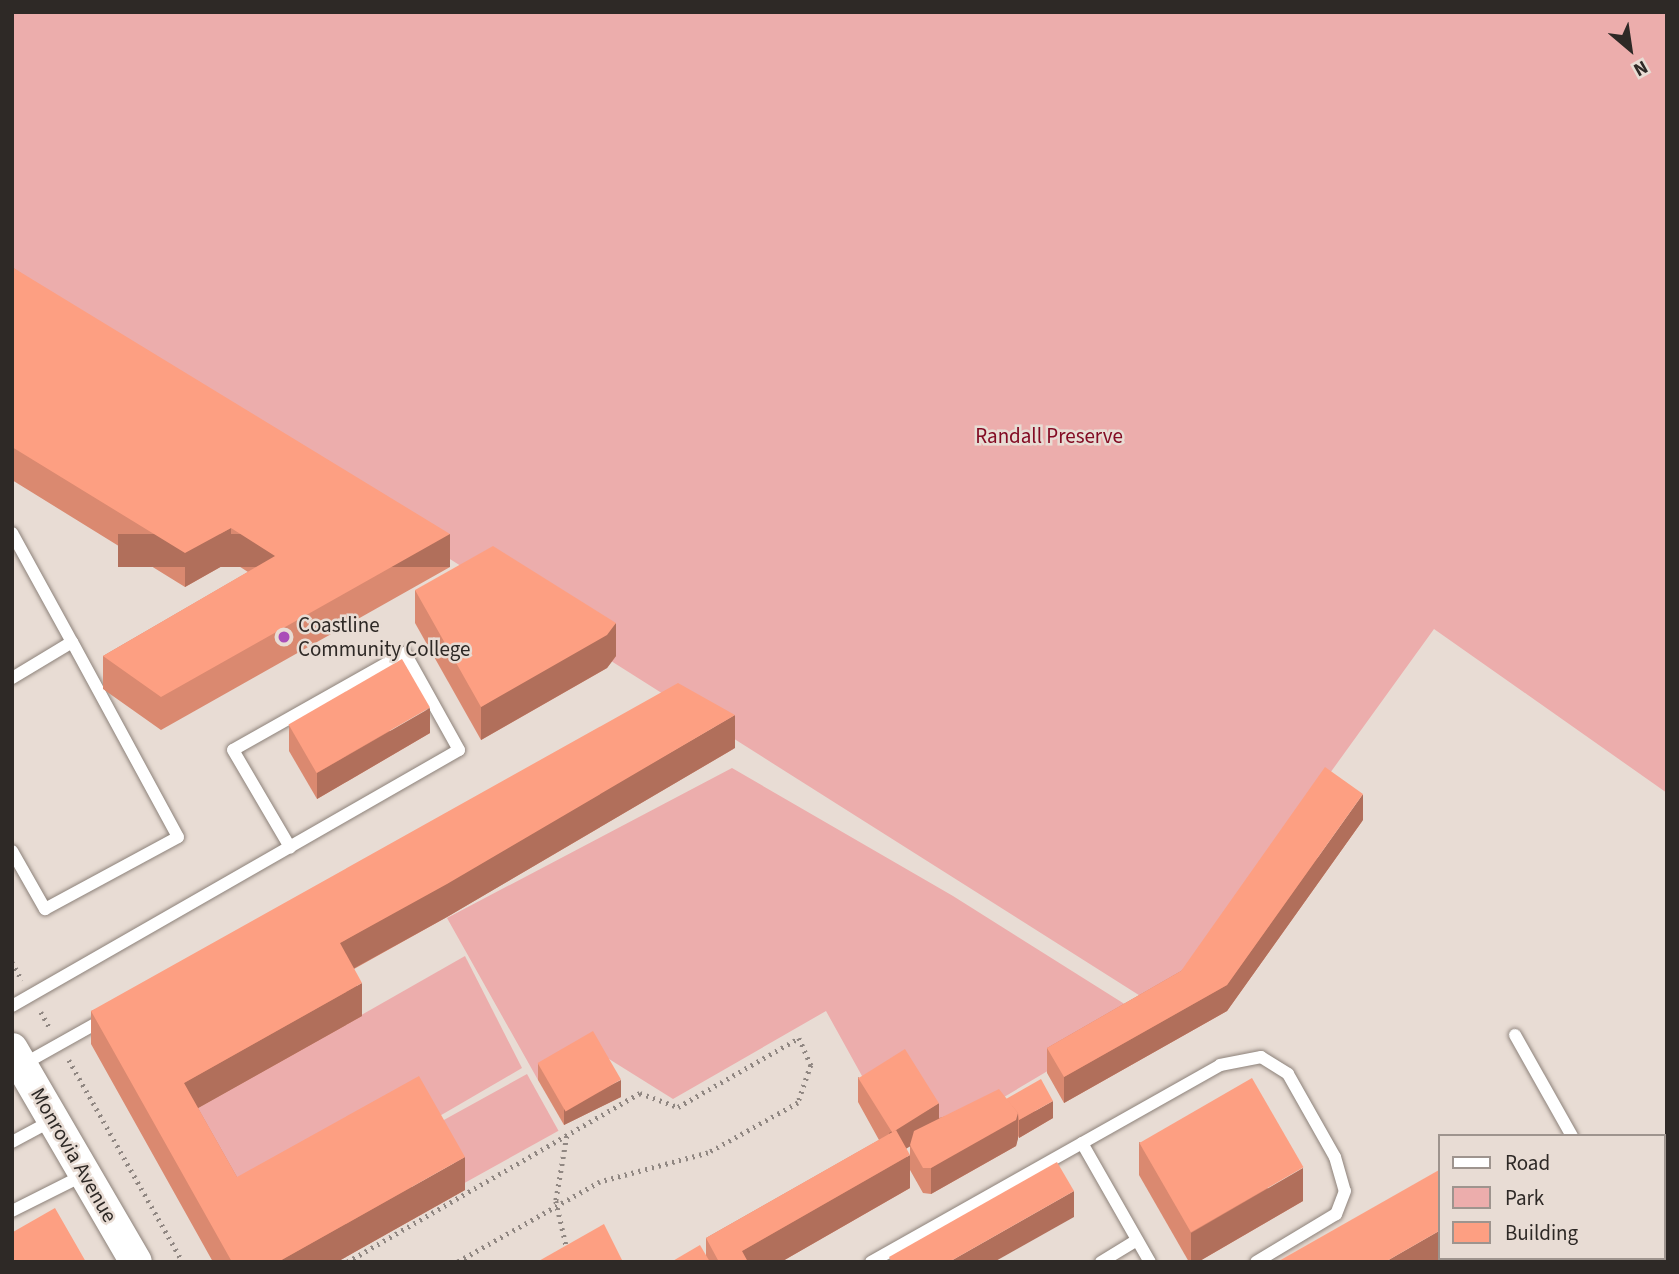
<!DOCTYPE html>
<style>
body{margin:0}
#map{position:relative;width:1679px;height:1274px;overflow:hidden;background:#e8dcd4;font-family:"Source Sans 3",sans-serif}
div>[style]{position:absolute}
.green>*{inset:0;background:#ecadac;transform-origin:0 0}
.path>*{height:4.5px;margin-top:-2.25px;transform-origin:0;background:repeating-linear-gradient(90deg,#908782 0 2px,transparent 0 7px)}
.roads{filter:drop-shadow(0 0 2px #8d827a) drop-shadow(0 0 2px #8d827a)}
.service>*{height:12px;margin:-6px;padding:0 6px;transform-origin:6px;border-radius:6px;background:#fff}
.tertiary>*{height:32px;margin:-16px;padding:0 16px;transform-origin:16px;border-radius:16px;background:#fff}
.wall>*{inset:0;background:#da8970}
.shaded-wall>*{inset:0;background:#b16f5b;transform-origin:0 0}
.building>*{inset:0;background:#fd9f82;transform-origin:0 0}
.dots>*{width:19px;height:19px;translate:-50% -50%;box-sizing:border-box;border:4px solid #e8dcd4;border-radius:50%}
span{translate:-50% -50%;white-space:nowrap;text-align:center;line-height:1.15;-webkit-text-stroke:5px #e8dcd4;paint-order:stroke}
.park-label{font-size:21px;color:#830c24}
.poi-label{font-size:21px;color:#2e2926}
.left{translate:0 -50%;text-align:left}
.street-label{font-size:21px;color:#2e2926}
.frame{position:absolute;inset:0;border:14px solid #2e2926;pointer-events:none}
.legend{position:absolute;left:1438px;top:1134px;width:228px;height:126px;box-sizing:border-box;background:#e8dcd4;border:2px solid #9e948e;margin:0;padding:9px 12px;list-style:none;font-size:21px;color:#2e2926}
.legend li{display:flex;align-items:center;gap:14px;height:35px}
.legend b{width:35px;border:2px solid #9e948e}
.north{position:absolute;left:1595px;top:14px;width:70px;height:70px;-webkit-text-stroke:5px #e8dcd4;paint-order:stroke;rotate:151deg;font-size:19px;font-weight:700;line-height:28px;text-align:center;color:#2e2926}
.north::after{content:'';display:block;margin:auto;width:24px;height:32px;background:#2e2926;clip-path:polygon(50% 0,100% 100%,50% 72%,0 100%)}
</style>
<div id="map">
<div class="green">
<div style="clip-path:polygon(12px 12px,1667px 12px,1667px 793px,1434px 629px,1172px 992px,1153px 1004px,12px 282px)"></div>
<div style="clip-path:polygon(732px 768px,953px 896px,1142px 1015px,940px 1135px,872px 1094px,826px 1011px,673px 1099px,593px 1049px,538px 1080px,447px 918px)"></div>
<div style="clip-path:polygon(465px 956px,522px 1068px,431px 1121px,237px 1211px,184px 1116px)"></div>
<div style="left:527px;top:1074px;width:65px;height:107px;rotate:61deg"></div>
</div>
<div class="path">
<div style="left:12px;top:962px;width:21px;rotate:61deg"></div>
<div style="left:41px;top:1012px;width:18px;rotate:61deg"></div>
<div style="left:69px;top:1060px;width:232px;rotate:60.6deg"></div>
<div style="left:567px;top:1136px;width:66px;rotate:99.6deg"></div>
<div style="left:556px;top:1201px;width:63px;rotate:77.1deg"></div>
<div style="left:347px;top:1262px;width:338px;rotate:-30deg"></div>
<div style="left:640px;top:1093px;width:40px;rotate:20.2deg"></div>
<div style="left:678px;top:1107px;width:139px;rotate:-29.7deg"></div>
<div style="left:799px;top:1038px;width:30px;rotate:66deg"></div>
<div style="left:811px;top:1065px;width:40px;rotate:108.9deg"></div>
<div style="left:798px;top:1103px;width:103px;rotate:150.9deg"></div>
<div style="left:708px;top:1153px;width:112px;rotate:165deg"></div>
<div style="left:600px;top:1182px;width:163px;rotate:150.6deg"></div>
</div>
<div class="roads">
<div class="service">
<div style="left:12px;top:533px;width:124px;rotate:61.2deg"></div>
<div style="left:72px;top:642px;width:70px;rotate:149deg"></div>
<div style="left:12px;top:851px;width:67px;rotate:60.4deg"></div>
<div style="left:45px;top:909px;width:151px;rotate:-28.4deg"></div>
<div style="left:178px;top:837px;width:222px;rotate:-118.5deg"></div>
<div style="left:12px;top:1006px;width:515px;rotate:-29.8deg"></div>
<div style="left:459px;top:750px;width:111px;rotate:-119.1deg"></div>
<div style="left:405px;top:653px;width:197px;rotate:150.6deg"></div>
<div style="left:233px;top:750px;width:113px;rotate:59.6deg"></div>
<div style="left:1515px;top:1035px;width:116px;rotate:60.6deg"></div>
<div style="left:22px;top:1065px;width:94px;rotate:-29.3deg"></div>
<div style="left:12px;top:1142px;width:47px;rotate:-28.2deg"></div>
<div style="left:1082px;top:1143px;width:137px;rotate:60.3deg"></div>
<div style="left:12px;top:1211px;width:80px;rotate:-26.6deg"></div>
<div style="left:871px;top:1262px;width:401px;rotate:-29.4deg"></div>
<div style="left:1220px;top:1065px;width:42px;rotate:-11deg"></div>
<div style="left:1261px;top:1057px;width:32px;rotate:32deg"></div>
<div style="left:1288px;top:1074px;width:95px;rotate:60.5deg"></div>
<div style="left:1335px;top:1157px;width:35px;rotate:74deg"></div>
<div style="left:1345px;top:1191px;width:25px;rotate:111deg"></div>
<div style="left:1336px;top:1214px;width:93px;rotate:149deg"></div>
<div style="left:1101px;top:1262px;width:42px;rotate:-31.4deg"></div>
</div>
<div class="tertiary">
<div style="left:12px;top:1049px;width:246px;rotate:59.8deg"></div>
<div style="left:1663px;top:1207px;width:4px;rotate:-27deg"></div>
<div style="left:1573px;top:1262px;width:7px;rotate:-34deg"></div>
</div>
</div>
<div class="wall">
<div style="clip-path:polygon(12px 267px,450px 567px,161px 730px,103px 689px,103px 656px,248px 572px,231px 561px,185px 587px,12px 480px)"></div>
<div style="clip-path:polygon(415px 590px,616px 656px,607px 668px,481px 740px,415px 623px)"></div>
<div style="clip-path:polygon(289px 725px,430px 733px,317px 799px,289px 751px)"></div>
<div style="clip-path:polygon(735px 748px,447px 917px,354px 969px,362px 1016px,198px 1108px,237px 1177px,465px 1190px,337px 1262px,213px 1262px,91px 1044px,91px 1011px)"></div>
<div style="clip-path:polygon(1363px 820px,1227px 1011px,1064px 1103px,1047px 1073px,1047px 1048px,1181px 971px)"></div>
<div style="clip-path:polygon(538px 1063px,621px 1097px,564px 1125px,538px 1080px)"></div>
<div style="clip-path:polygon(858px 1077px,939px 1118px,1006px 1099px,1053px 1118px,1019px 1138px,1018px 1136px,1016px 1146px,931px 1194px,923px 1193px,910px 1170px,910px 1146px,906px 1148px,910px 1188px,781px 1262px,671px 1262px,706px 1255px,706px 1238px,879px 1140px,858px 1102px)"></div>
<div style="clip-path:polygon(1139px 1142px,1303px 1201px,1198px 1262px,1189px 1262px,1139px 1175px)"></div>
</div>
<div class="shaded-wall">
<div style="clip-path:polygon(231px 528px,231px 561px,185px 587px,185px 553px)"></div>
<div style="left:450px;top:534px;width:33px;height:332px;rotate:90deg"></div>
<div style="clip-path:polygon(616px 623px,616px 656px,607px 668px,481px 740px,481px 707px)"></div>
<div style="clip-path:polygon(430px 708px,430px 733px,317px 799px,317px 773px)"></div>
<div style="clip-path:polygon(735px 715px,735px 748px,447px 917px,340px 976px,340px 943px)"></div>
<div style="clip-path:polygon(1363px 794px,1363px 820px,1227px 1011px,1064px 1103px,1064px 1077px,1227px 985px)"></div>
<div style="clip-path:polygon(362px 983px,362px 1016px,184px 1116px,184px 1083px)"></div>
<div style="clip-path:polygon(621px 1080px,621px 1097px,564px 1125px,564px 1108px)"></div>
<div style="clip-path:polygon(1053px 1101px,1053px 1118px,1019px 1138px,1019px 1120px)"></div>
<div style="clip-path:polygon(939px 1103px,939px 1129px,889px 1159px,889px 1133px)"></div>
<div style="clip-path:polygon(1018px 1113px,1018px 1139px,1016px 1146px,931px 1194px,931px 1168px)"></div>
<div style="clip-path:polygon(910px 1155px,910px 1188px,781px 1262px,742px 1262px,742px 1251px)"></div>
<div style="clip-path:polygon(465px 1157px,465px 1190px,337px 1262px,278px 1262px)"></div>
<div style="clip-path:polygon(1303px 1168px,1303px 1201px,1198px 1262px,1191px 1262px,1191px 1233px)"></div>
<div style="clip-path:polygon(1074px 1191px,1074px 1217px,994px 1262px,949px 1262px)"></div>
<div style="clip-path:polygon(1439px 1231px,1439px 1258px,1450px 1258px,1444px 1262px,1385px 1262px)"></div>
</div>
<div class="building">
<div style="clip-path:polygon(12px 267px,450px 534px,161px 697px,103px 656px,275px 556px,231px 528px,185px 553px,12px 447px)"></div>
<div style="clip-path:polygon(493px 546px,616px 623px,607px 635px,481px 707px,415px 590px)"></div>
<div style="left:402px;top:659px;width:56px;height:131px;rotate:60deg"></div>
<div style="clip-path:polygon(678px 683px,735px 715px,447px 884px,340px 943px,362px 983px,184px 1083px,237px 1177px,419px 1076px,465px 1157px,278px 1262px,232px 1262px,91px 1011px)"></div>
<div style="clip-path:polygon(1325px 767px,1363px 794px,1227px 985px,1064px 1077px,1047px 1048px,1181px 971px)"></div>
<div style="left:593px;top:1031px;width:56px;height:64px;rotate:60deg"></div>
<div style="left:905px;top:1049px;width:64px;height:55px;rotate:58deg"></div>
<div style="left:1252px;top:1078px;width:103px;height:130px;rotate:60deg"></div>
<div style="clip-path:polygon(1041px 1079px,1053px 1101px,1019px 1120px,1018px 1113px,1006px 1099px)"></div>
<div style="clip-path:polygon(999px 1089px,1018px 1113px,1016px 1120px,931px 1168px,923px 1168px,910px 1145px,914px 1131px)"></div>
<div style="clip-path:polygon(896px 1130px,910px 1155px,742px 1251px,748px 1262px,719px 1262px,706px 1238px)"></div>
<div style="clip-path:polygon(1057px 1162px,1074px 1191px,949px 1262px,892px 1262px,889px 1257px)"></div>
<div style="clip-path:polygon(1439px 1170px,1439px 1231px,1385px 1262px,1277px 1262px)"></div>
<div style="clip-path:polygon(55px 1208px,86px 1262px,12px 1262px,12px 1231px,13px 1232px)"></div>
<div style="clip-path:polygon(604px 1224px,623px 1262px,537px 1262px)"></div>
<div style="clip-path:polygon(700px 1245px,710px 1262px,671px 1262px)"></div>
</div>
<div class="dots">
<div style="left:284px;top:637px;background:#aa4eb8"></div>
</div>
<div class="park-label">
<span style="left:1049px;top:436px">Randall Preserve</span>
</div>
<div class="poi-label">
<span class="left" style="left:298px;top:637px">Coastline<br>Community College</span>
</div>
<div class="street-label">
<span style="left:74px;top:1155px;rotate:60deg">Monrovia Avenue</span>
</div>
<div class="frame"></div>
<ul class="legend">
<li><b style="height:9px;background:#fff"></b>Road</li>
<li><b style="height:19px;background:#ecadac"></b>Park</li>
<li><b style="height:19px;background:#fd9f82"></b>Building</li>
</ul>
<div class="north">N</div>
</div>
